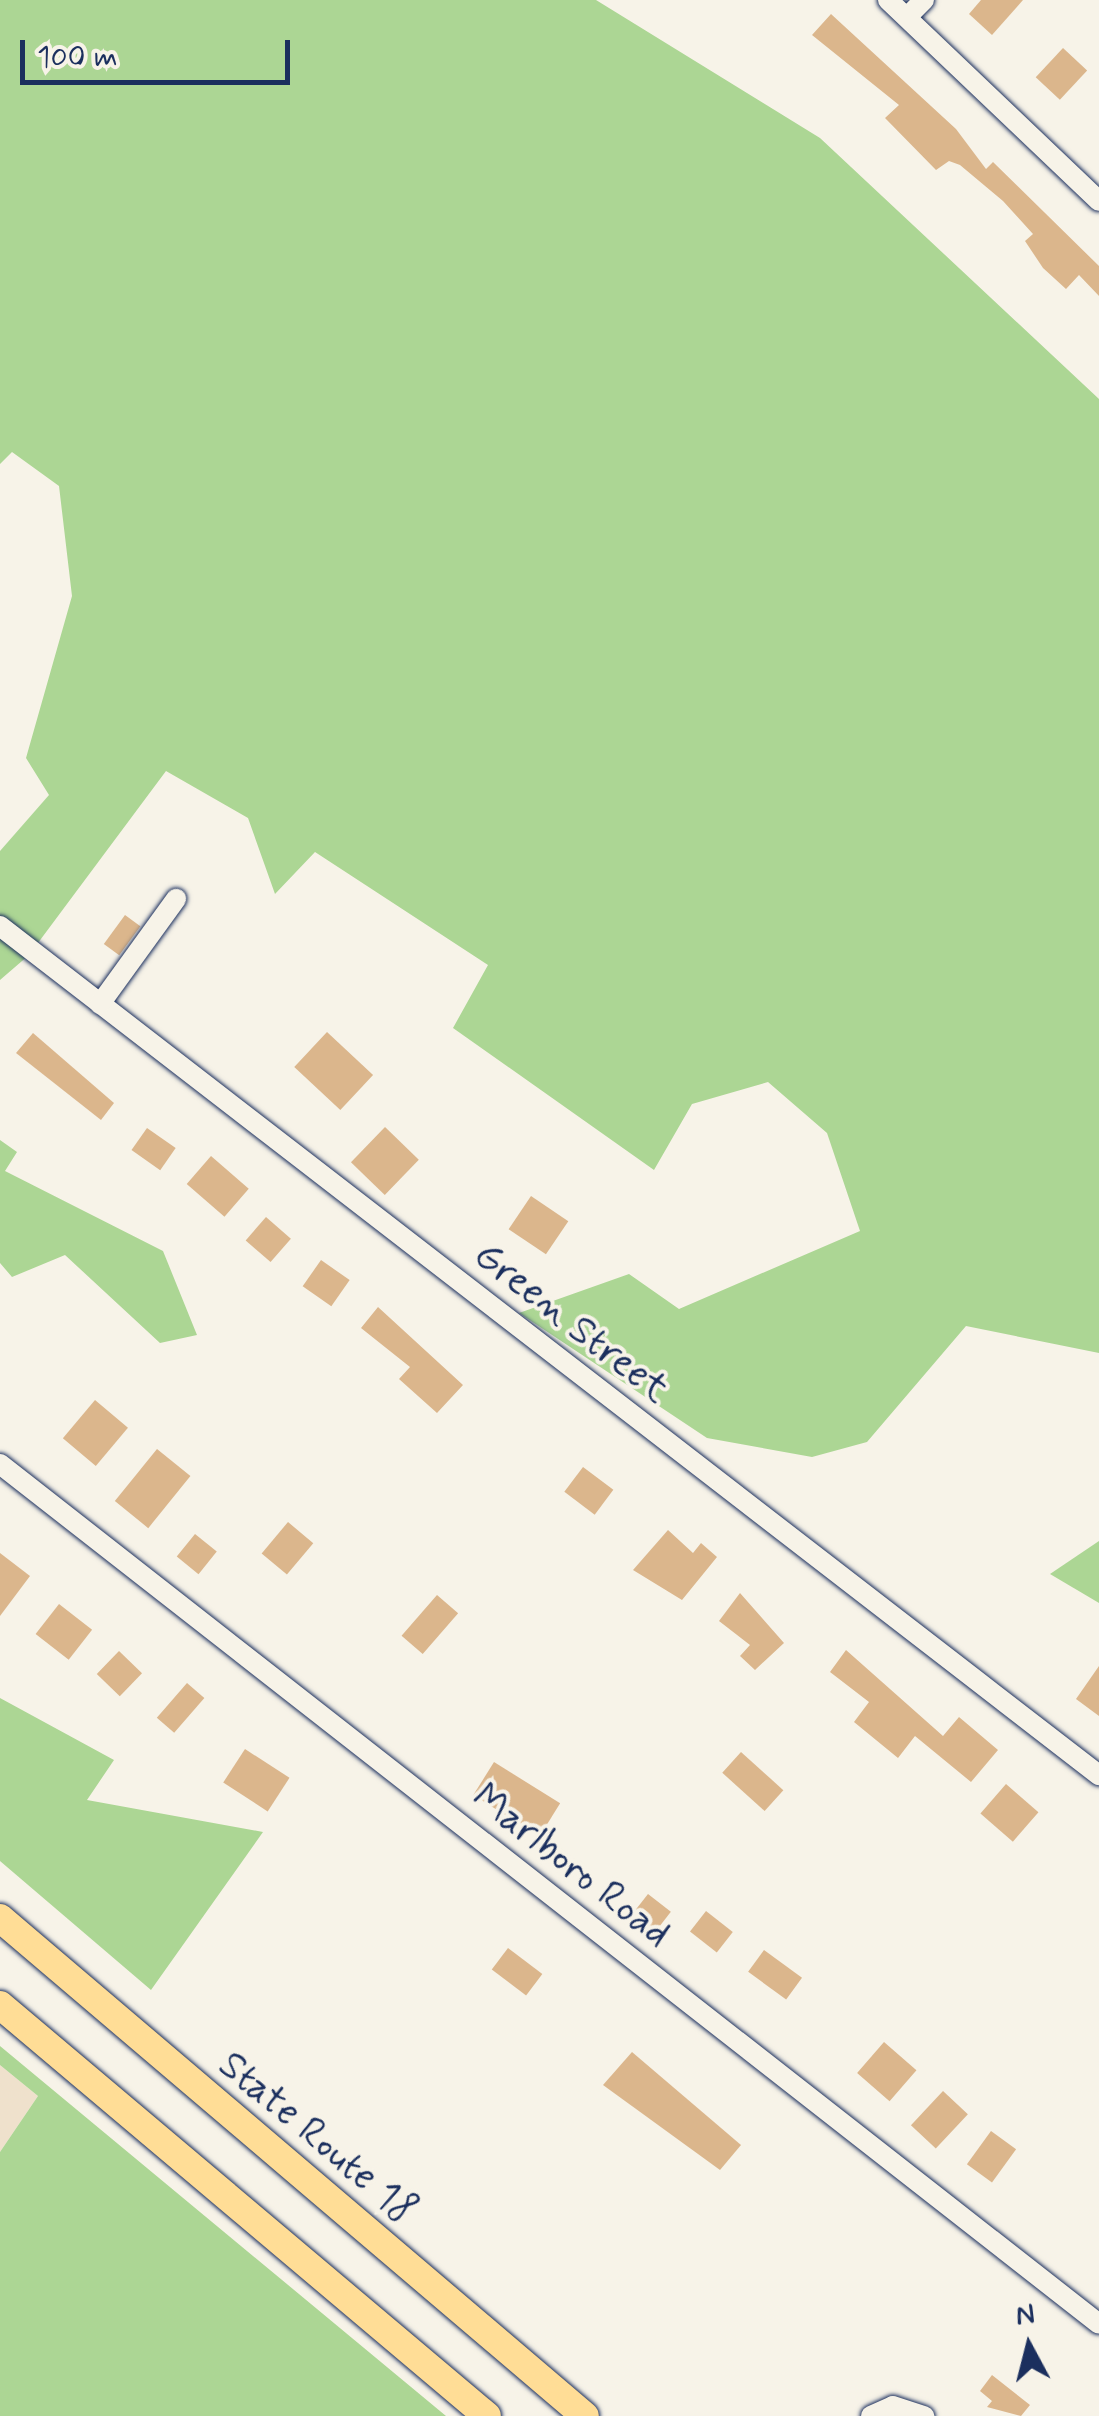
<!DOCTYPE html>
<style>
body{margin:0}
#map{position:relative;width:1099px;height:2416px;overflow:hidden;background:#f7f3e8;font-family:Mynerve,sans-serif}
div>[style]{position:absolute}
.built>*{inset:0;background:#efe1cc}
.green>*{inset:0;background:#acd694}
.building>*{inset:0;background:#dbb68c;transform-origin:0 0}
.roads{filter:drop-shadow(0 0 2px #1b2f5e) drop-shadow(0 0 2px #1b2f5e)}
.minor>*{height:20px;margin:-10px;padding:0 10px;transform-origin:10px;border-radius:10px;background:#f7f3e8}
.highway>*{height:28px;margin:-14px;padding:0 14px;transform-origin:14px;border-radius:14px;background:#ffdd96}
span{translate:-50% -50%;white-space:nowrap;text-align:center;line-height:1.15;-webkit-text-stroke:8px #f7f3e8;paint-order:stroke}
.street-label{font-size:40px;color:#1b2f5e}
.north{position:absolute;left:979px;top:2296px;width:100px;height:100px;-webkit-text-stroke:8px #f7f3e8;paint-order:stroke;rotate:353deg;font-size:28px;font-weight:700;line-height:40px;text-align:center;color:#1b2f5e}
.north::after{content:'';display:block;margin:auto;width:35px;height:45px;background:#1b2f5e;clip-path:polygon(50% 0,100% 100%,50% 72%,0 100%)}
.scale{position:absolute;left:20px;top:40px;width:270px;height:45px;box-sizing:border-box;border:5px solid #1b2f5e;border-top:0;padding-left:12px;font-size:30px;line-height:35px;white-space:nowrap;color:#1b2f5e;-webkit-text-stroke:8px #f7f3e8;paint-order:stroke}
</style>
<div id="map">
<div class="built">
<div style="clip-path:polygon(0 2065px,38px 2096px,0 2152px)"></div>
</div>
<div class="green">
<div style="clip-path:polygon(0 0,596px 0,820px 138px,1099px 399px,1099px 1353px,966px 1326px,867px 1442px,812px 1457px,707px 1438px,519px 1313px,629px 1274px,679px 1309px,860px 1231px,827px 1133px,768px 1082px,692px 1104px,654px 1170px,453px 1028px,488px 965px,315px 852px,275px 894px,248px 818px,166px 771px,29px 955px,0 980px,0 851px,49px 795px,26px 758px,72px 596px,59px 486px,12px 452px,0 464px)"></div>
<div style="clip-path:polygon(0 1140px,17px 1152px,5px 1171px,163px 1251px,197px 1335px,160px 1343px,65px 1255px,12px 1277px,0 1263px)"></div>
<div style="clip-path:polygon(1099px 1541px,1099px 1603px,1050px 1574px)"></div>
<div style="clip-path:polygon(0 1698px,114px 1760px,87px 1800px,263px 1832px,151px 1990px,0 1861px)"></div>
<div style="clip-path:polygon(0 2046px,446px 2416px,0 2416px,0 2152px,38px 2096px,0 2065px)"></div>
</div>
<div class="building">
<div style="clip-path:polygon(981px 0,1023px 0,992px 35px,969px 14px)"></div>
<div style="clip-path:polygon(831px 14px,956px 129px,986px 169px,993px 162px,1099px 266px,1099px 296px,1079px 275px,1066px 289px,1043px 268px,1025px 241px,1033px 234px,1003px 201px,960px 165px,949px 161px,936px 170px,885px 118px,899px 105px,812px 35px)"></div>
<div style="left:1063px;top:48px;width:33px;height:40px;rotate:43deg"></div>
<div style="left:125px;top:915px;width:19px;height:36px;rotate:36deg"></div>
<div style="left:327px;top:1032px;width:63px;height:48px;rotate:43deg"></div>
<div style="clip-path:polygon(33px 1033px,114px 1103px,101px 1120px,16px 1053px)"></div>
<div style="left:385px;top:1127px;width:47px;height:49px;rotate:44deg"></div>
<div style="left:147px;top:1128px;width:35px;height:27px;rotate:35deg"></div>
<div style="left:211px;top:1156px;width:50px;height:37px;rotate:41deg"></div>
<div style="left:531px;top:1196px;width:45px;height:40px;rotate:34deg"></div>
<div style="left:266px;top:1217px;width:33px;height:31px;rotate:41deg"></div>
<div style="left:321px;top:1260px;width:35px;height:32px;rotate:35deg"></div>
<div style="clip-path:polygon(378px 1307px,463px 1385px,437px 1413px,399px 1379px,410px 1367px,361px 1328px)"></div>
<div style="left:95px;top:1400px;width:43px;height:50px;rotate:40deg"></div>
<div style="left:157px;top:1449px;width:43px;height:67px;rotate:39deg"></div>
<div style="left:583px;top:1467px;width:38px;height:31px;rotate:37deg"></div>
<div style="left:288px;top:1522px;width:33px;height:41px;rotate:40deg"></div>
<div style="clip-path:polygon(668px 1530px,693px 1553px,701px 1543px,717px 1557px,682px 1600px,633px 1570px)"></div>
<div style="left:195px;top:1534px;width:28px;height:29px;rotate:39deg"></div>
<div style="clip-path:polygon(0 1553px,30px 1576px,0 1616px)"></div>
<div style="clip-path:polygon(740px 1593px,784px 1643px,755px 1670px,740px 1656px,750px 1645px,719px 1621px)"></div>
<div style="left:437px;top:1595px;width:28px;height:54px;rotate:41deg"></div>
<div style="left:59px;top:1604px;width:42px;height:38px;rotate:38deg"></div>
<div style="clip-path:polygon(846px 1650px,943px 1736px,959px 1717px,998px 1750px,971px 1782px,915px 1736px,898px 1758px,854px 1722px,869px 1702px,830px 1672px)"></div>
<div style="left:119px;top:1651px;width:32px;height:32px;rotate:44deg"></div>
<div style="clip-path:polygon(1099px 1666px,1099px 1716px,1076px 1699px)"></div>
<div style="left:187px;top:1683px;width:23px;height:46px;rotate:41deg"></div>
<div style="left:245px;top:1749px;width:53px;height:40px;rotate:33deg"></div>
<div style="left:741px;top:1752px;width:57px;height:28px;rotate:42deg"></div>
<div style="left:494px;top:1762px;width:78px;height:39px;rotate:32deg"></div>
<div style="left:1006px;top:1784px;width:43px;height:39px;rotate:41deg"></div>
<div style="left:648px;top:1894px;width:29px;height:28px;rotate:38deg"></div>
<div style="left:706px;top:1911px;width:34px;height:26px;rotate:38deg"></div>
<div style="left:508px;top:1948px;width:43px;height:27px;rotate:37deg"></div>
<div style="left:764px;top:1950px;width:47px;height:27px;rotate:36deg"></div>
<div style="left:884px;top:2042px;width:43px;height:41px;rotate:41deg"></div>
<div style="clip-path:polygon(632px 2052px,741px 2145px,720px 2170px,603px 2085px)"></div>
<div style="left:943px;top:2091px;width:34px;height:47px;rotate:43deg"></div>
<div style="left:991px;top:2131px;width:31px;height:41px;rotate:36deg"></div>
<div style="clip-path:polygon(992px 2375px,1030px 2405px,1021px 2416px,987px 2407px,992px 2401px,980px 2391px)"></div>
</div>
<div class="roads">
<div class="minor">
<div style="left:888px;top:0;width:291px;rotate:43.6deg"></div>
<div style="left:907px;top:17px;width:24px;rotate:-45deg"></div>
<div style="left:0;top:926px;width:1389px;rotate:37.69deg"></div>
<div style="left:100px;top:1004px;width:130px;rotate:-54.1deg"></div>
<div style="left:0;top:1464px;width:1395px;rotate:38.04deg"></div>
<div style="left:871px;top:2416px;width:24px;rotate:-24deg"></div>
<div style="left:893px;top:2406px;width:33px;rotate:18deg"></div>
</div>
<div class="highway">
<div style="left:0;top:1918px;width:768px;rotate:40.41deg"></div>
<div style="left:0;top:2005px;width:637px;rotate:40.16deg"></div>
</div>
</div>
<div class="street-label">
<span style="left:571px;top:1323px;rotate:38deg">Green Street</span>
<span style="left:571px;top:1866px;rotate:38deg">Marlboro Road</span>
<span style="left:317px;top:2138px;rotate:40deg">State Route 18</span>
</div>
<div class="north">N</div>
<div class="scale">100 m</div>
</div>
